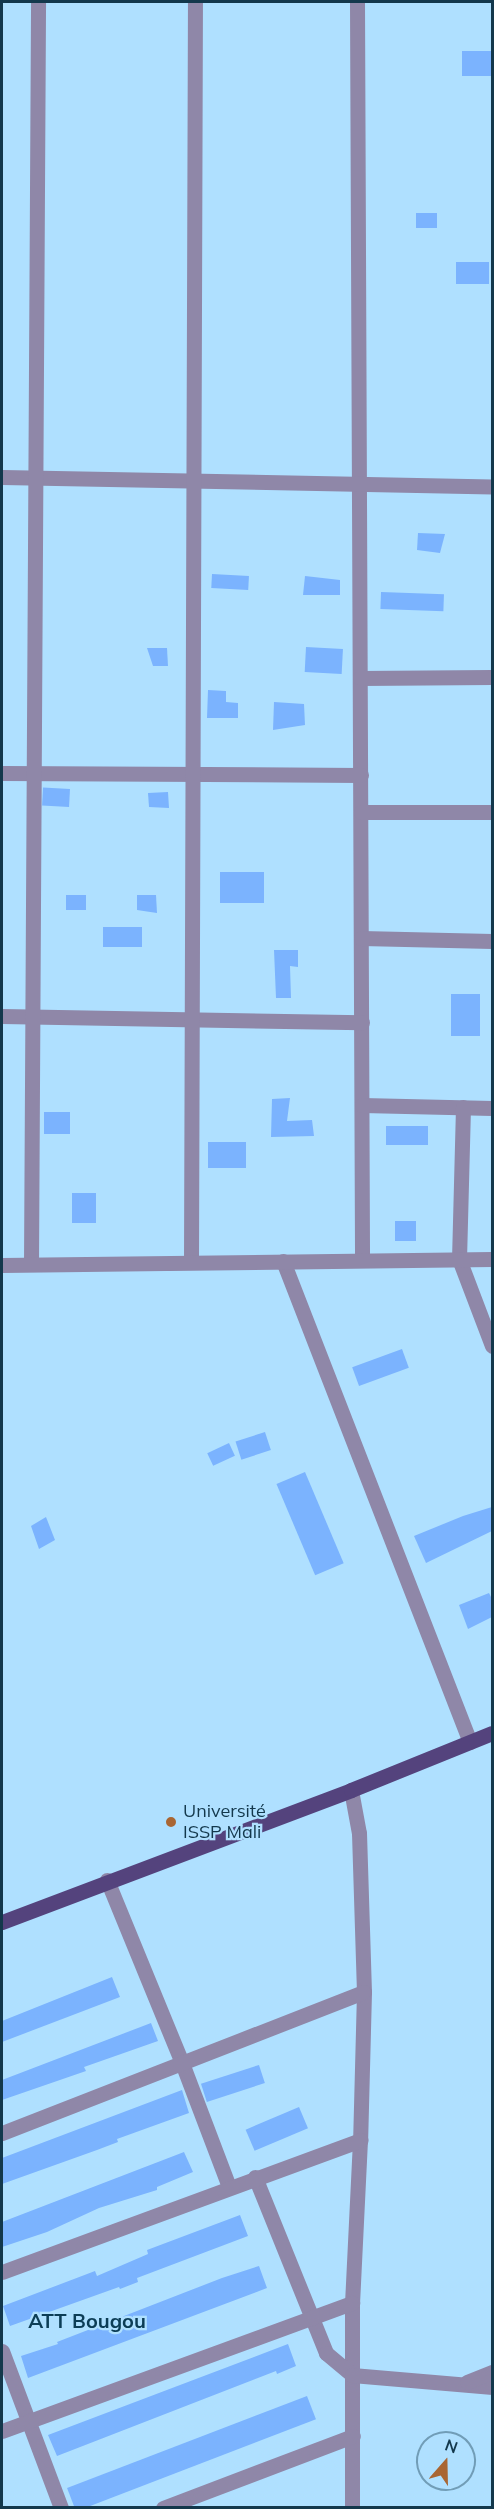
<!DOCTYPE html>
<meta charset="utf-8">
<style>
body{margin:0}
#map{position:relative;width:494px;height:2509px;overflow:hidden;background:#afe0ff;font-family:Mulish,sans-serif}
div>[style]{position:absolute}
.building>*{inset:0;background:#7bb3fe;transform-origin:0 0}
.minor>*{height:15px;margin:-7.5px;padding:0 7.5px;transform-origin:7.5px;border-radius:7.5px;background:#8f87a8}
.major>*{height:15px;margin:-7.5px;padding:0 7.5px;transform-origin:7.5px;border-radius:7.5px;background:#54437d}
.dots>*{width:16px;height:16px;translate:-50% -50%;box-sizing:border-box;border:3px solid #afe0ff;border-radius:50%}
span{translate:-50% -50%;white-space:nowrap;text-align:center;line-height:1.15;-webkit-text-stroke:4.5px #afe0ff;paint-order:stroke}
.poi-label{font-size:18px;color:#13384c}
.left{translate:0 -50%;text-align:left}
.neighbourhood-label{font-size:20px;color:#0c3d56;font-weight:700}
.frame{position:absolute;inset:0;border:3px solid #13384c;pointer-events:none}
.north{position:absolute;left:416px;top:2431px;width:60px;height:60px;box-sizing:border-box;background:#afe0ff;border:2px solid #719db7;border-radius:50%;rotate:20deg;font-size:16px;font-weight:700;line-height:24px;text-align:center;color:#13384c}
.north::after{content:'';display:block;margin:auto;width:21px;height:27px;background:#a96633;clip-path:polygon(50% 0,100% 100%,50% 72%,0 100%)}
</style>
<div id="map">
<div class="building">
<div style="left:462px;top:51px;width:30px;height:25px"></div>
<div style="left:416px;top:213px;width:21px;height:15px"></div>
<div style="left:456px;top:262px;width:33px;height:22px"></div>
<div style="clip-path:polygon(418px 533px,445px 534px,440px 553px,417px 550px)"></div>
<div style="left:212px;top:574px;width:37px;height:14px;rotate:3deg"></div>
<div style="clip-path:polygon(305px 576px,340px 580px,340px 595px,303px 595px)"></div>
<div style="left:381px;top:592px;width:63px;height:17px;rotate:2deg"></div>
<div style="left:306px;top:647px;width:37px;height:25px;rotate:3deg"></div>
<div style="clip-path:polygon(147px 648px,167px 648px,168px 666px,153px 666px)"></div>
<div style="clip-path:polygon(208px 690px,226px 691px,226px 702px,238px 703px,238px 718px,207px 718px)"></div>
<div style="clip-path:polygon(274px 702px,304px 704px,305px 725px,273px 730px)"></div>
<div style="left:70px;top:789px;width:18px;height:27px;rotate:93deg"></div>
<div style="clip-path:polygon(168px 792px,169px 808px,149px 807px,148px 793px)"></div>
<div style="left:220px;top:872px;width:44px;height:31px"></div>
<div style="left:66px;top:895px;width:20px;height:15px"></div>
<div style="clip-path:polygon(137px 895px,156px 895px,157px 913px,137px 910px)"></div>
<div style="left:103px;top:927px;width:39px;height:20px"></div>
<div style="clip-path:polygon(274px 950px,298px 950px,298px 967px,290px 966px,291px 998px,276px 998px)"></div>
<div style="left:480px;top:994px;width:42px;height:29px;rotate:90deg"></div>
<div style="clip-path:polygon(290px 1098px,287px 1121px,312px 1120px,314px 1136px,271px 1137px,272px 1099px)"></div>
<div style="left:44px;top:1112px;width:26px;height:22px"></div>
<div style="left:386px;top:1126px;width:42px;height:19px"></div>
<div style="left:208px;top:1142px;width:38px;height:26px"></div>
<div style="left:72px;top:1193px;width:24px;height:30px"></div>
<div style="left:395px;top:1221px;width:21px;height:20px"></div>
<div style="left:402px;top:1349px;width:20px;height:53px;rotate:70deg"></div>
<div style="left:265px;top:1432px;width:19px;height:31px;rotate:72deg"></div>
<div style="left:229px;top:1443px;width:14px;height:24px;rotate:65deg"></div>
<div style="left:305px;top:1472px;width:99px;height:31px;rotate:67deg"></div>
<div style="clip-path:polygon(492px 1507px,492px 1531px,426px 1563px,414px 1536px,463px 1516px)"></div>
<div style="clip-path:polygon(46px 1517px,55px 1540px,39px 1549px,31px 1526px)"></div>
<div style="clip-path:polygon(489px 1593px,492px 1599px,492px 1617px,468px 1629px,459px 1605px)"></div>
<div style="clip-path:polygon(112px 1977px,120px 1997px,2px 2042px,2px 2021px)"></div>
<div style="clip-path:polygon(151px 2023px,158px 2041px,84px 2067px,86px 2071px,2px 2100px,2px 2080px)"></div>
<div style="left:259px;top:2065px;width:19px;height:61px;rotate:72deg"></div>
<div style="clip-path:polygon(182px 2090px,189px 2113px,117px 2139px,118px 2142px,97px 2150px,2px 2184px,2px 2158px)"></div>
<div style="left:299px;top:2107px;width:23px;height:58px;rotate:67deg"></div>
<div style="clip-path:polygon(184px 2152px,193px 2172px,157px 2187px,157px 2190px,99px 2208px,47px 2232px,2px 2247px,2px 2222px)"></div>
<div style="clip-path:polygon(240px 2215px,248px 2236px,137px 2278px,138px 2282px,120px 2289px,119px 2287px,10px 2326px,3px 2306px,95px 2271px,97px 2276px,148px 2254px,147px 2250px)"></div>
<div style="clip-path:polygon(259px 2266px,267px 2288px,28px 2378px,21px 2356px,58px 2344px,57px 2342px,222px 2278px)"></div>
<div style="clip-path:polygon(288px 2344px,296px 2366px,277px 2374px,276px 2371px,57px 2456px,48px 2435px)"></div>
<div style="left:307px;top:2396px;width:25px;height:257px;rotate:69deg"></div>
</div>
<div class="minor">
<div style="left:357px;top:2px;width:1257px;rotate:89.77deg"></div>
<div style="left:2px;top:477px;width:490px;rotate:1.1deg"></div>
<div style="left:360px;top:678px;width:132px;rotate:-0.4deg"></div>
<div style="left:2px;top:773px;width:359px;rotate:0.3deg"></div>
<div style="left:361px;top:812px;width:131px"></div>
<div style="left:361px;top:938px;width:131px;rotate:1.3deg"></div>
<div style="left:2px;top:1016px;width:360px;rotate:1deg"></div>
<div style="left:362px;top:1105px;width:130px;rotate:1.3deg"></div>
<div style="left:463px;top:1107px;width:152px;rotate:91.5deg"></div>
<div style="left:459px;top:1259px;width:93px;rotate:69.2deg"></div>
<div style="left:283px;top:1261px;width:516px;rotate:68.76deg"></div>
<div style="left:191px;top:1262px;width:1260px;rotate:-89.82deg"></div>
<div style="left:31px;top:1264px;width:1262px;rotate:-89.68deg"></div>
<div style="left:2px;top:1265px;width:490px;rotate:-0.7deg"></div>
<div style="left:351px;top:1790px;width:44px;rotate:79.5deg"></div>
<div style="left:359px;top:1833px;width:159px;rotate:88.2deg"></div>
<div style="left:364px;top:1992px;width:148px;rotate:91.5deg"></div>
<div style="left:360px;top:2140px;width:163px;rotate:92.8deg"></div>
<div style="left:352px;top:2303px;width:205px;rotate:90deg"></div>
<div style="left:107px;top:1880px;width:198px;rotate:67.7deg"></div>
<div style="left:182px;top:2063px;width:133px;rotate:69.2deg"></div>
<div style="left:2px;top:2133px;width:388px;rotate:-21.3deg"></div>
<div style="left:255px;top:2177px;width:190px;rotate:68deg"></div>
<div style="left:326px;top:2353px;width:34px;rotate:40deg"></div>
<div style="left:352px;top:2375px;width:141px;rotate:4.9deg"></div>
<div style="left:2px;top:2272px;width:382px;rotate:-20.2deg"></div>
<div style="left:2px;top:2351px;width:168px;rotate:69.4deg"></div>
<div style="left:467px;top:2382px;width:27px;rotate:-22deg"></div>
<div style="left:2px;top:2431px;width:373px;rotate:-20.1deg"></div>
<div style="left:163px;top:2508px;width:203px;rotate:-20.8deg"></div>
</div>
<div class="major">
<div style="left:2px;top:1922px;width:373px;rotate:-20.7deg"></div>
<div style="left:351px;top:1790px;width:152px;rotate:-22deg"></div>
</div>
<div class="dots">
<div style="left:171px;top:1822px;background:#a96633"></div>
</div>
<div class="poi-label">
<span class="left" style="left:183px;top:1822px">Université<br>ISSP Mali</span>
</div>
<div class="neighbourhood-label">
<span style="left:87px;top:2320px">ATT Bougou</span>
</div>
<div class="frame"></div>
<div class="north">N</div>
</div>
